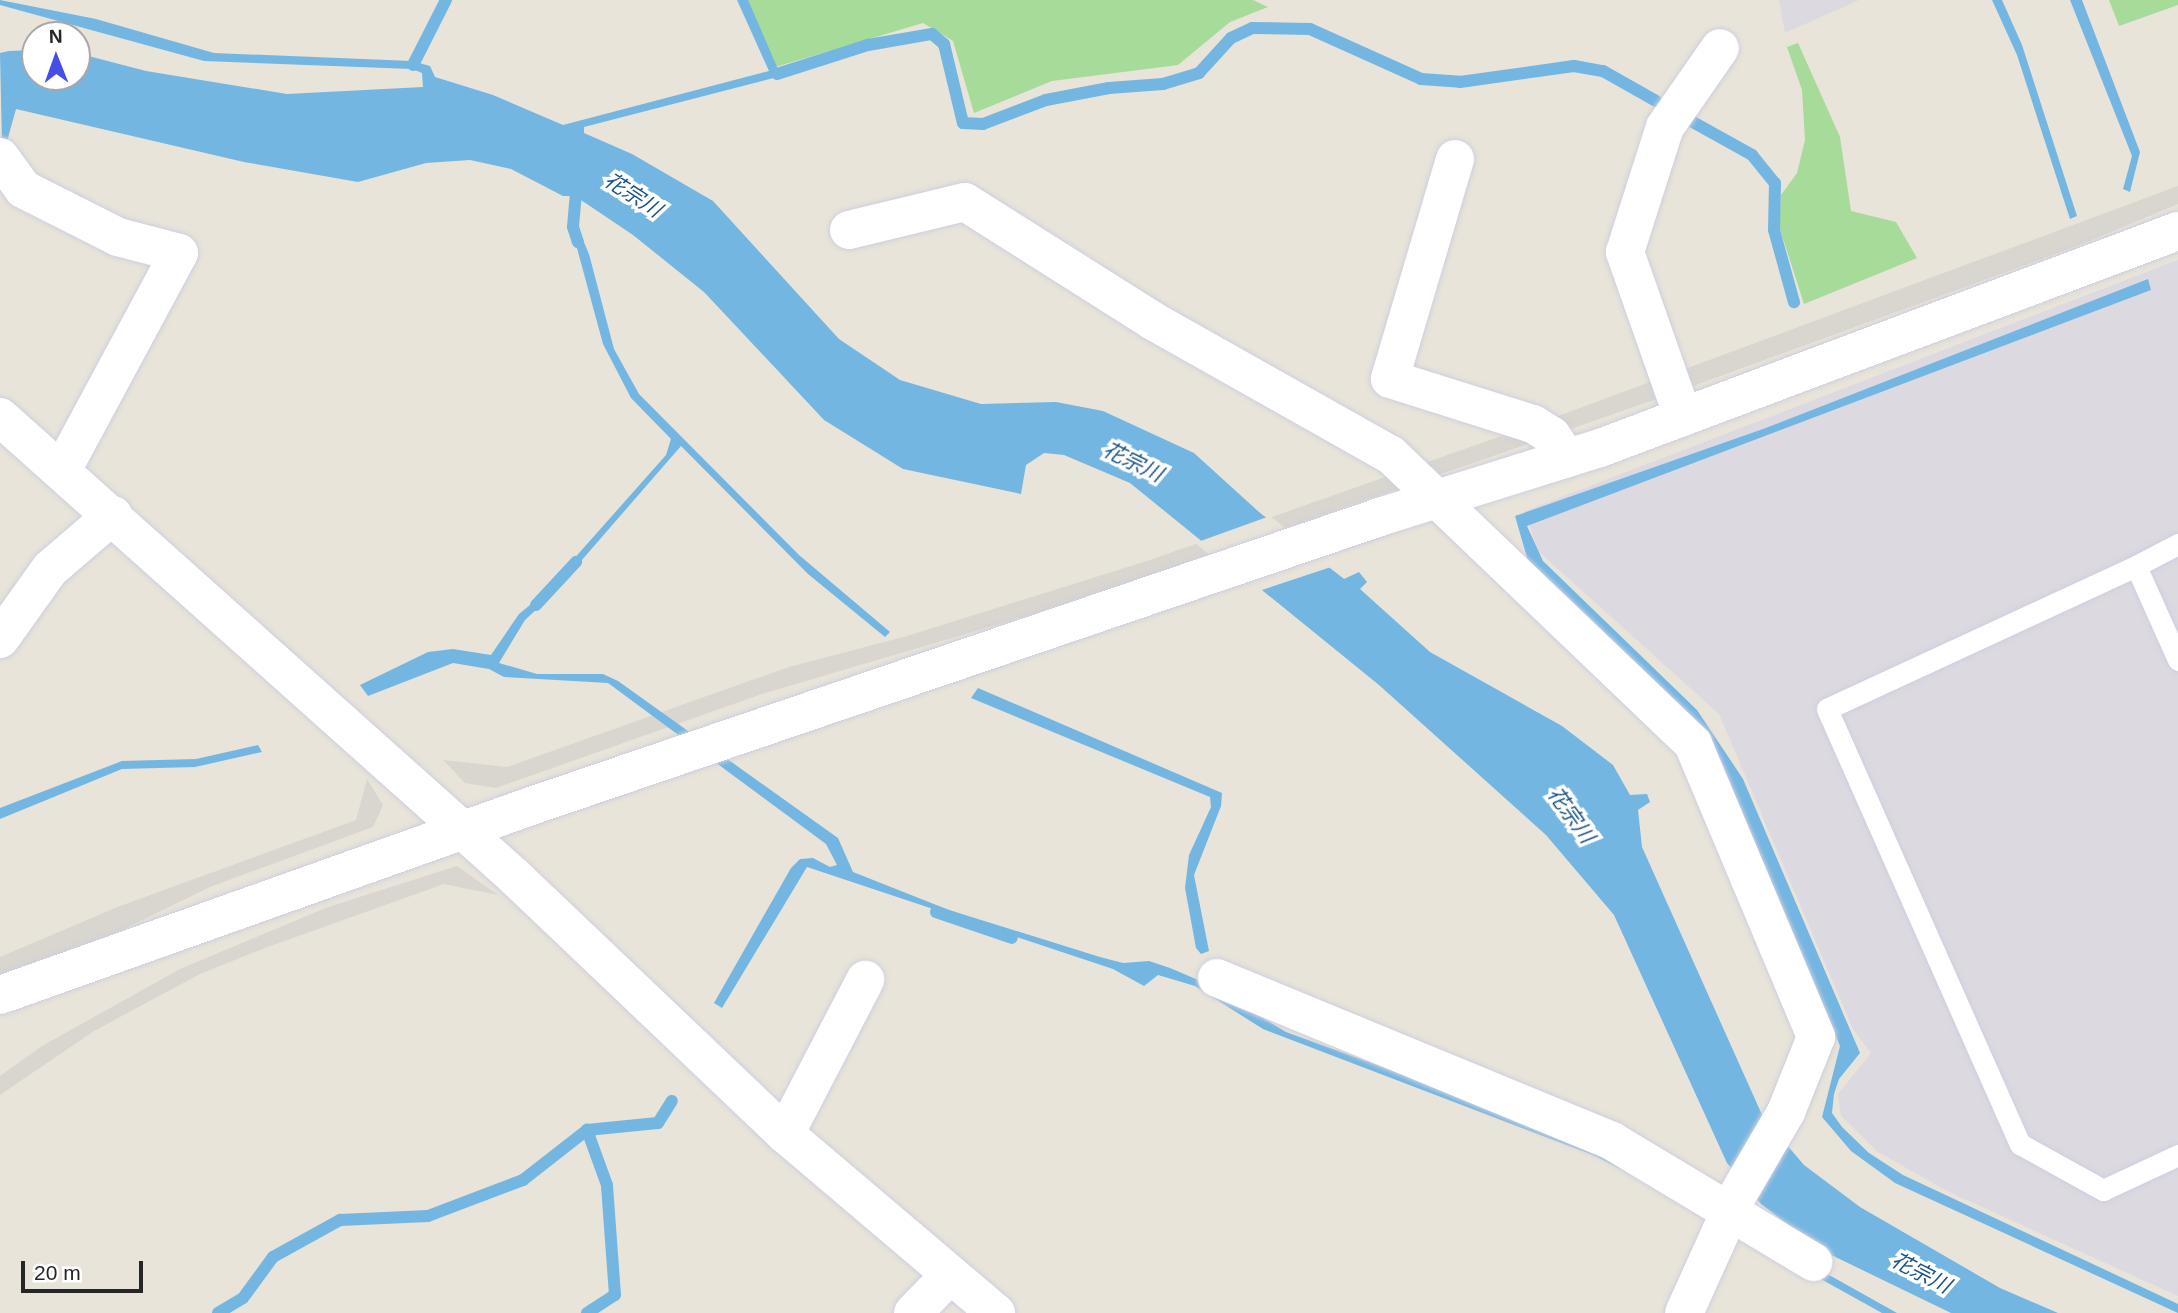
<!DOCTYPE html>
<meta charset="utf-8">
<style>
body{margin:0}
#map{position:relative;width:2178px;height:1313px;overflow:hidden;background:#e8e4d9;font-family:Helvetica,"Noto Sans JP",sans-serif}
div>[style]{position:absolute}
.industrial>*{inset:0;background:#dcd9e1}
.green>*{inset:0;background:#a7db99}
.plaza>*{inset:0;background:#d9d6cf}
.water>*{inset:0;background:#74b6e2}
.pier>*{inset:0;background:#e8e4d9}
.stream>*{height:12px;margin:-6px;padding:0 6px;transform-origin:6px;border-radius:6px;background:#74b6e2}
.roads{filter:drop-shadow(0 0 2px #cecfde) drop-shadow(0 0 2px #cecfde)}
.service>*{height:21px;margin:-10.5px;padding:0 10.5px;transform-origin:10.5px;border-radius:10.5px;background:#fff}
.minor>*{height:38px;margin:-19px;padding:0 19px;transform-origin:19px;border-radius:19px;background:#fff}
.tertiary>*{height:38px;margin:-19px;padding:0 19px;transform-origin:19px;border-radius:19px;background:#fff}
span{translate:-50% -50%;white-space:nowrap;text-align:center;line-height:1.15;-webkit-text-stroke:7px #fff;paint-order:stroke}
.water-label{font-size:21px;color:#185388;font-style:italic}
.north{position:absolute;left:21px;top:21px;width:70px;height:70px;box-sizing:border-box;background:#fff;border:2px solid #a8a8a8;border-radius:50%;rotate:359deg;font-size:19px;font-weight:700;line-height:28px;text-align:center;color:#262626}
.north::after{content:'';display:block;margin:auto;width:24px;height:32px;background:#454ee8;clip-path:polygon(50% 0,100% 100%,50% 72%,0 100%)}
.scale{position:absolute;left:21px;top:1261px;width:122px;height:32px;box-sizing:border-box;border:4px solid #262626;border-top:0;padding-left:9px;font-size:21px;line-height:24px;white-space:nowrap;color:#262626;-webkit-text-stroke:5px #fff;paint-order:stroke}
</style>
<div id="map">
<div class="industrial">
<div style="clip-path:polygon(1779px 0,1859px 0,1785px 33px)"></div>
<div style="clip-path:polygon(2178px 260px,2178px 1296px,1947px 1191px,1878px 1152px,1841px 1116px,1838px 1094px,1871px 1053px,1853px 1029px,1719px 714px,1538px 551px,1525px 511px)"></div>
</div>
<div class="green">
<div style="clip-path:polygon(747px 0,1253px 0,1268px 7px,1230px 22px,1178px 65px,1052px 81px,974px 113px,953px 41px,923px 23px,772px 68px)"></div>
<div style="clip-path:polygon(2109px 0,2178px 0,2178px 5px,2119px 26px)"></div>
<div style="clip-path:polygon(1798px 43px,1840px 137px,1851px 211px,1896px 222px,1917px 258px,1804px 304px,1779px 226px,1781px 195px,1797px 173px,1805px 140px,1802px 90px,1787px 47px)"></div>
</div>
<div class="plaza">
<div style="clip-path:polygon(2178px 186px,2178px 204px,2077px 246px,1674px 393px,1064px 605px,762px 694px,496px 788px,465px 783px,443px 760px,507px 767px,789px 667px,907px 636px,1150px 560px,1561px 415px)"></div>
<div style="clip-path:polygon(367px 779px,383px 805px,373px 827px,210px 887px,91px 945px,0 977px,0 957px,120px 906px,356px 820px)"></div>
<div style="clip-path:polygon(457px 866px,498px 895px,444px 884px,265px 948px,200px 974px,94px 1031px,0 1095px,0 1076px,42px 1046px,180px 969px,328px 907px)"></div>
</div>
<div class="water">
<div style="clip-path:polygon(0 0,96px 19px,214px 53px,412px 61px,430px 66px,435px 77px,493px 95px,563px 125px,769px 71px,737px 0,748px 0,781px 76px,584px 127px,584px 133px,632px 154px,713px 201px,839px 339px,900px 380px,981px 404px,1056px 402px,1103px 411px,1194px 453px,1259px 512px,1344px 579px,1359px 572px,1367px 582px,1360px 589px,1430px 652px,1562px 726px,1613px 765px,1630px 795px,1647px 794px,1650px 802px,1638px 810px,1642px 847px,1763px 1117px,1804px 1165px,1860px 1207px,2000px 1288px,2058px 1313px,1951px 1313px,1821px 1250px,1761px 1204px,1727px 1163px,1614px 915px,1546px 835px,1379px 685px,1130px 483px,1064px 455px,1044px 453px,1026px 465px,1021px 494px,903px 469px,824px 420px,704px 292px,633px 235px,575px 196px,563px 196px,511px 169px,470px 160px,426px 163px,358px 182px,244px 162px,16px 109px,6px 145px,2px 145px,0 53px,9px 51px,35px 50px,35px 77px,77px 77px,77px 53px,146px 71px,287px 94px,423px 87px,422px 73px,412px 69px,204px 61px,0 5px)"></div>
<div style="clip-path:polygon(1992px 0,2002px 0,2022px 45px,2077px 216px,2070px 219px,2017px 55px)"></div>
<div style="clip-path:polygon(2070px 0,2082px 0,2140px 152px,2130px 192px,2123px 189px,2132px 156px)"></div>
<div style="clip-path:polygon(571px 226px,577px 226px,589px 254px,614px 349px,639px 394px,799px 555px,890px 632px,885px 637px,808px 574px,681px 446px,568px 576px,564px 570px,666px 455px,671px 439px,631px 398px,603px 344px)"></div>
<div style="clip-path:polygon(2148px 279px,2151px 290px,1527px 526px,1543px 561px,1697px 710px,1743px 779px,1860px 1053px,1839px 1079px,1834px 1094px,1832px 1113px,1842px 1127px,1869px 1153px,1903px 1175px,2178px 1304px,2178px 1313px,1895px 1183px,1851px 1151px,1822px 1117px,1840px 1046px,1718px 756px,1528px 561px,1515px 516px,1763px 429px)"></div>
<div style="clip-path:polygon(546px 592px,551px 596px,525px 620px,499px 663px,537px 674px,603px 674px,618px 681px,838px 838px,853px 872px,949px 910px,1100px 957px,1123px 963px,1149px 961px,1170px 968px,1203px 982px,1286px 1032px,1580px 1139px,1665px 1191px,1593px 1155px,1263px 1029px,1195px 986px,1158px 975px,1144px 986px,1113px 969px,807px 867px,722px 1008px,714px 1003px,791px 868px,800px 859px,813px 858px,830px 867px,837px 865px,826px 844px,608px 683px,504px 677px,489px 669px,453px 663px,368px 696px,360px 685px,428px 652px,453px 649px,491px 655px,519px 614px)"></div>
<div style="clip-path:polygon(978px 688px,1222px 793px,1221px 806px,1194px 875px,1209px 951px,1201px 954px,1196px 948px,1185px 888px,1189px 855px,1211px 807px,1210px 797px,971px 698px)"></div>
<div style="clip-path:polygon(258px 745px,262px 752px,195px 767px,122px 769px,0 819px,0 808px,122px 761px,196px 759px)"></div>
<div style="clip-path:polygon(1801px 1268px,1822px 1271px,1897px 1313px,1882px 1313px)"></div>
</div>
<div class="pier">
<div style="clip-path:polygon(1270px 516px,1334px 566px,1256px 592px,1195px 543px)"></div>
</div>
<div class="stream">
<div style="left:413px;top:65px;width:73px;rotate:-63.1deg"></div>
<div style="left:777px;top:74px;width:96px;rotate:-17.7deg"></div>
<div style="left:868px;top:45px;width:65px;rotate:-9.8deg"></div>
<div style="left:932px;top:34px;width:16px;rotate:40deg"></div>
<div style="left:944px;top:44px;width:81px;rotate:76.5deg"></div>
<div style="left:963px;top:123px;width:20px;rotate:3deg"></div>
<div style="left:983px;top:124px;width:67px;rotate:-20.9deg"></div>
<div style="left:1046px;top:100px;width:64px;rotate:-10.8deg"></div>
<div style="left:1109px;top:88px;width:54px;rotate:-4.2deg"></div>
<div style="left:1163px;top:84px;width:38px;rotate:-17deg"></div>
<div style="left:1199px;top:73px;width:47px;rotate:-47.6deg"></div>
<div style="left:1231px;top:38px;width:23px;rotate:-25deg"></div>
<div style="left:1252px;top:28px;width:58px;rotate:1deg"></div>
<div style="left:1310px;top:29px;width:122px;rotate:24.2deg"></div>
<div style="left:1421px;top:79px;width:39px;rotate:4deg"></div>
<div style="left:1460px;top:82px;width:115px;rotate:-8deg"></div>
<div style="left:1574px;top:66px;width:29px;rotate:10deg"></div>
<div style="left:1603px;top:71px;width:61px;rotate:29.5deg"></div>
<div style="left:1691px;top:121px;width:70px;rotate:29.1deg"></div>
<div style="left:1752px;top:155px;width:36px;rotate:51deg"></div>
<div style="left:1775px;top:183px;width:47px;rotate:91.2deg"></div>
<div style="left:1774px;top:230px;width:75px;rotate:74.5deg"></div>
<div style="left:577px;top:181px;width:46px;rotate:95deg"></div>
<div style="left:573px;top:227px;width:16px;rotate:72deg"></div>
<div style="left:536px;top:605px;width:59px;rotate:-47.1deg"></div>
<div style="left:936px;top:912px;width:80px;rotate:18.9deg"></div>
<div style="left:218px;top:1313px;width:29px;rotate:-31deg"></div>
<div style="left:243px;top:1298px;width:51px;rotate:-53.8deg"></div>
<div style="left:273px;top:1257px;width:77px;rotate:-28.9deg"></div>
<div style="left:340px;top:1220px;width:88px;rotate:-2.6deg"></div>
<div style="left:428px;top:1216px;width:102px;rotate:-20.8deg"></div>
<div style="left:523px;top:1180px;width:81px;rotate:-38deg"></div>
<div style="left:587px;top:1130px;width:71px;rotate:-5.6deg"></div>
<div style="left:658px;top:1123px;width:26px;rotate:-58deg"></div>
<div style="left:587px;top:1313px;width:33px;rotate:-33deg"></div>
<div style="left:615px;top:1295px;width:110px;rotate:-94.2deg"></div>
<div style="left:607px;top:1185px;width:59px;rotate:-110deg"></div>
</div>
<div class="roads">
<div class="service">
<div style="left:2178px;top:544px;width:47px;rotate:152.4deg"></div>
<div style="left:2136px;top:566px;width:103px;rotate:65.9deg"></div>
<div style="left:2136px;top:566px;width:340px;rotate:155.2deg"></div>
<div style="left:1827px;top:709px;width:476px;rotate:66.1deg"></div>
<div style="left:2020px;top:1144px;width:95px;rotate:29deg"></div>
<div style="left:2103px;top:1190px;width:83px;rotate:-25deg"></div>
</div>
<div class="minor">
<div style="left:0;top:157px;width:39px;rotate:54deg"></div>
<div style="left:23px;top:189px;width:106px;rotate:26.8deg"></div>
<div style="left:118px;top:237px;width:63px;rotate:14.7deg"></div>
<div style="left:179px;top:253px;width:247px;rotate:118.3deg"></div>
<div style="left:1455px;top:159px;width:229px;rotate:106.5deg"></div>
<div style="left:1390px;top:379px;width:150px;rotate:17.5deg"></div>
<div style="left:1533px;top:424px;width:22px;rotate:32deg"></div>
<div style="left:1552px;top:436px;width:27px;rotate:56deg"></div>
<div style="left:849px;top:230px;width:119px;rotate:-13.6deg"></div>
<div style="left:965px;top:202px;width:222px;rotate:32.3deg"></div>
<div style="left:1153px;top:321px;width:273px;rotate:29.4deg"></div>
<div style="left:1391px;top:455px;width:418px;rotate:43.7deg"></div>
<div style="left:1693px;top:744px;width:318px;rotate:67.2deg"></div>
<div style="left:1816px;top:1037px;width:81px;rotate:111.8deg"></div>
<div style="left:1786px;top:1112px;width:99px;rotate:120.2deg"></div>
<div style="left:1736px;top:1198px;width:126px;rotate:114.3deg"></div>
<div style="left:0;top:417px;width:691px;rotate:41.77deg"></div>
<div style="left:515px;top:877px;width:373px;rotate:43.6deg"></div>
<div style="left:785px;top:1134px;width:277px;rotate:40.3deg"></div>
<div style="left:1683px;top:417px;width:175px;rotate:-109.4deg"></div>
<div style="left:1625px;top:252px;width:131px;rotate:-72.3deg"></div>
<div style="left:1665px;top:127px;width:96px;rotate:-55.2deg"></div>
<div style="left:0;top:639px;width:86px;rotate:-54.5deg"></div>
<div style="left:50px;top:569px;width:83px;rotate:-40.6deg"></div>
<div style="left:1217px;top:978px;width:427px;rotate:22.4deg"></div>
<div style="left:1612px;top:1141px;width:235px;rotate:31deg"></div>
<div style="left:785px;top:1134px;width:174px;rotate:-62.5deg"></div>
<div style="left:913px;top:1313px;width:53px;rotate:-45.8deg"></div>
</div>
<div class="tertiary">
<div style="left:0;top:995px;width:567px;rotate:-19.59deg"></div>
<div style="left:534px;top:805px;width:897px;rotate:-18.8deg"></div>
<div style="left:1383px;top:516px;width:227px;rotate:-17.4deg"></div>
<div style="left:1600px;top:448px;width:617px;rotate:-20.58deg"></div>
</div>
</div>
<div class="water-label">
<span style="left:633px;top:195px;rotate:33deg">花宗川</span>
<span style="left:1133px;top:462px;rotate:26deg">花宗川</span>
<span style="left:1571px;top:815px;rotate:54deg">花宗川</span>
<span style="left:1921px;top:1273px;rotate:27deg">花宗川</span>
</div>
<div class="north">N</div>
<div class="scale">20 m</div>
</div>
